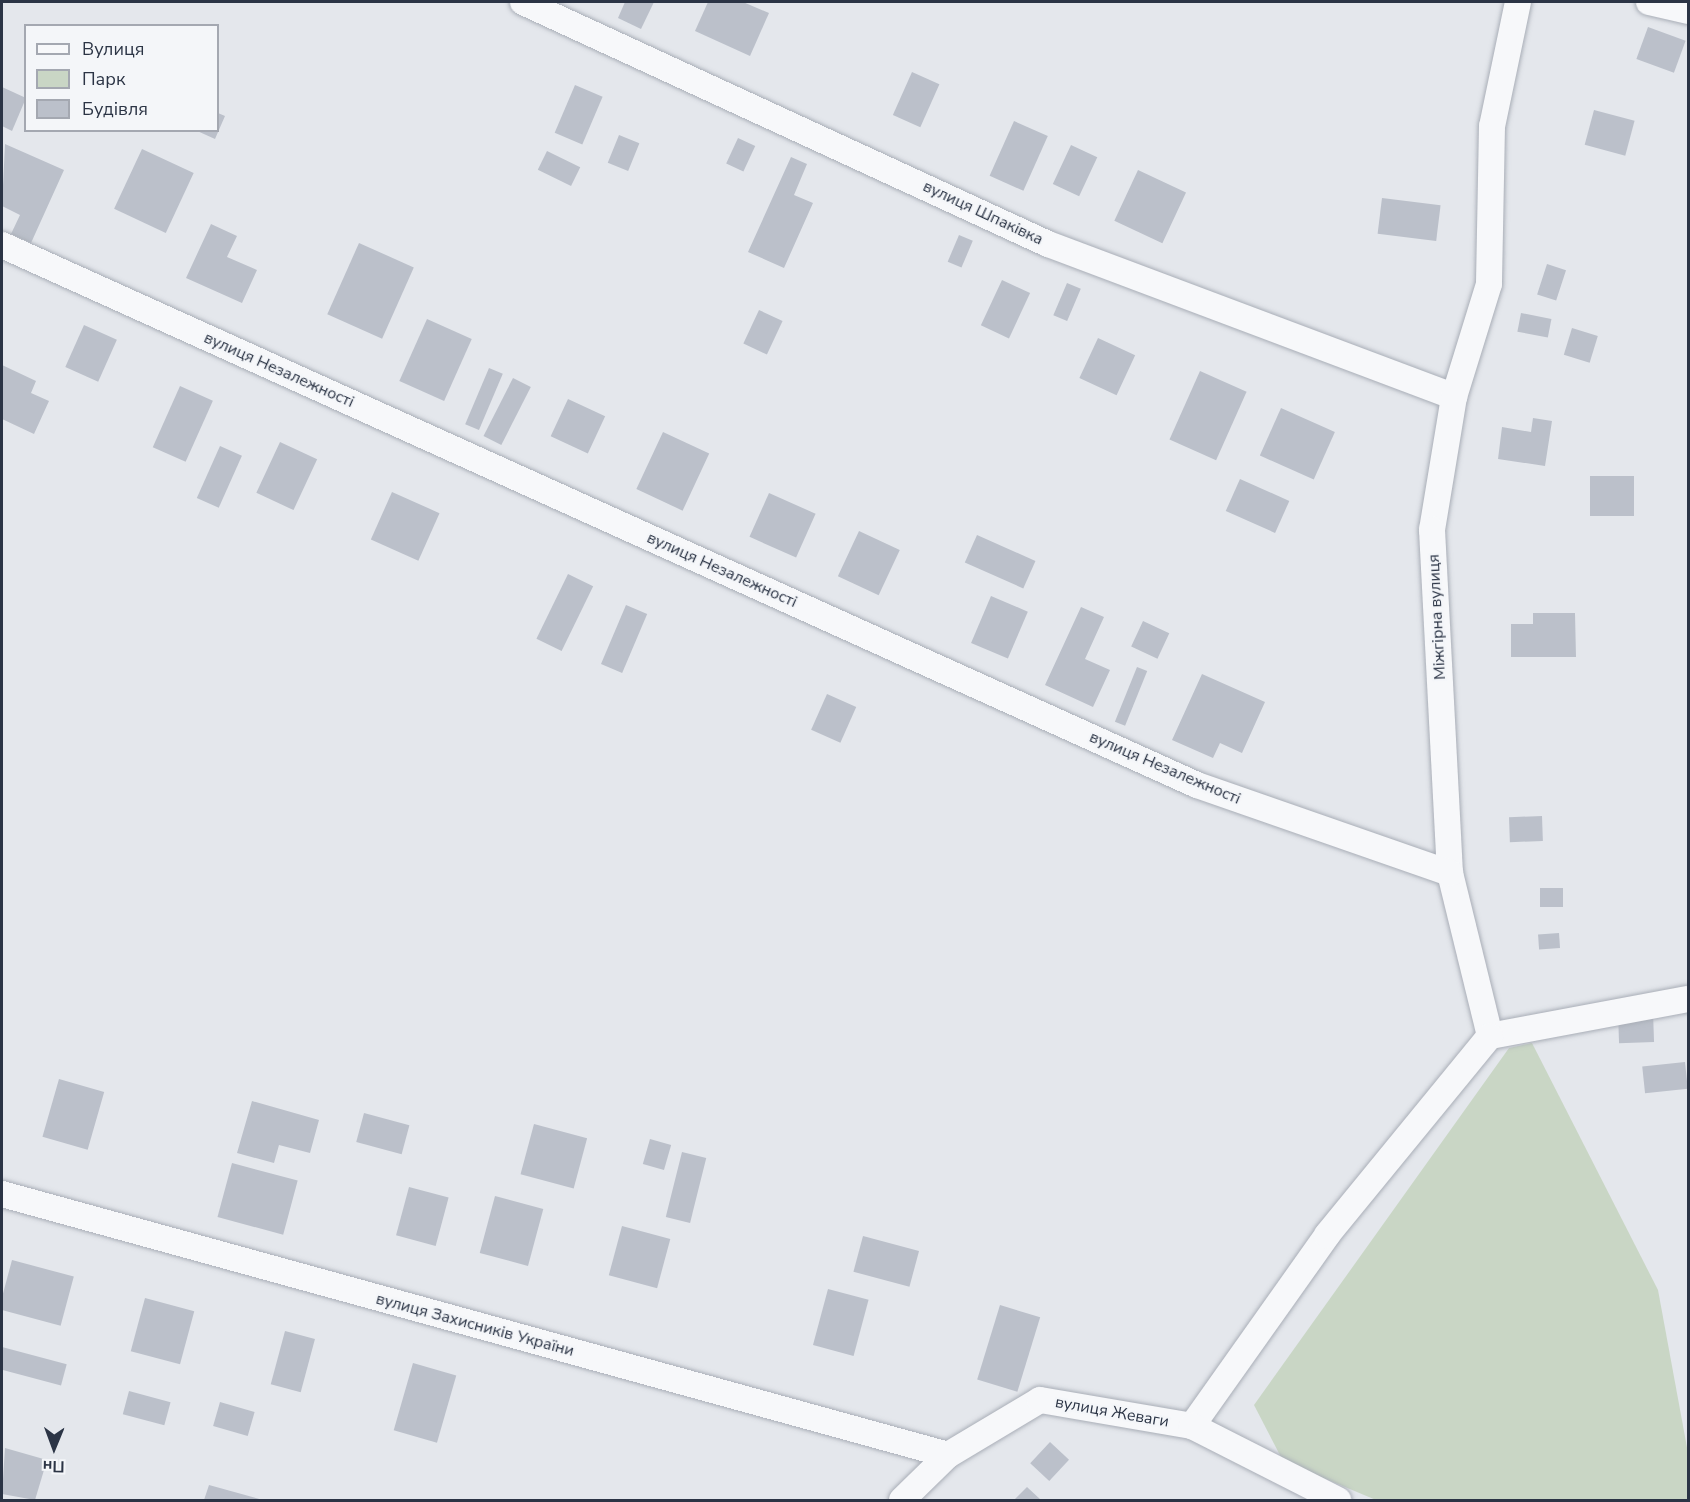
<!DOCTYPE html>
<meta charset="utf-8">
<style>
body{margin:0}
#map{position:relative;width:1690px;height:1502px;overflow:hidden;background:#e4e7ec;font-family:"Nunito Sans",sans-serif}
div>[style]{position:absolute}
.green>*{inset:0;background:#c9d6c5}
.building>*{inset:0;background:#bbc0ca;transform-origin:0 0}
.roads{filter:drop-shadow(0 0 2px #a9aeb7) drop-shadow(0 0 2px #a9aeb7)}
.minor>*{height:26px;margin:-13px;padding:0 13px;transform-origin:13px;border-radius:13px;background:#f7f8fa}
span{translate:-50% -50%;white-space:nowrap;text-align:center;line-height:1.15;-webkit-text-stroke:4.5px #f4f6f9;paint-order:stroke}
.street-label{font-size:16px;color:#2b3445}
.frame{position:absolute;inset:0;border:3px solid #2b3445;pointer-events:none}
.legend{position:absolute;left:24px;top:24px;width:195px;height:108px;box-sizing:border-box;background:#f4f6f9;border:2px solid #a4a8b1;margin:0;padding:8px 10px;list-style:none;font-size:18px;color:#2b3445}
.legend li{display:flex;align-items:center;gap:12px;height:30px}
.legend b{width:30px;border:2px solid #a4a8b1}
.north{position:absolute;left:24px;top:1418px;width:60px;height:60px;-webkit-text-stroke:4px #f4f6f9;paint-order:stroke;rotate:181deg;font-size:16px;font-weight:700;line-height:24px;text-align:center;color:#2b3445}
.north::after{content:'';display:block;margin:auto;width:21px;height:27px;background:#2b3445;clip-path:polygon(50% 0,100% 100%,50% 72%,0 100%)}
</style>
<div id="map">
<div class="green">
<div style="clip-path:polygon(1532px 1043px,1658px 1290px,1688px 1453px,1688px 1500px,1376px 1500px,1283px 1461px,1254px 1405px,1509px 1048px)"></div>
</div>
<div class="building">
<div style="clip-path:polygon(625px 2px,654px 2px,641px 29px,618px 18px)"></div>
<div style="clip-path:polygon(708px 2px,743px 2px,769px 13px,750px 56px,695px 31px)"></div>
<div style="left:1648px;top:27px;width:40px;height:34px;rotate:20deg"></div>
<div style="left:912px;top:72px;width:30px;height:47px;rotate:24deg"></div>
<div style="left:575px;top:85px;width:30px;height:52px;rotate:23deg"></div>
<div style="clip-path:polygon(2px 87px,26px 98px,12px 131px,2px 126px)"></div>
<div style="left:1594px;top:110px;width:42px;height:36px;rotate:15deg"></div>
<div style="clip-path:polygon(218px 113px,225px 116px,215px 139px,195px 130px,218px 130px)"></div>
<div style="left:1014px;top:121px;width:37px;height:60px;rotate:24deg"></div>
<div style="left:619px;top:135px;width:22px;height:30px;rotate:22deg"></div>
<div style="left:738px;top:138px;width:19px;height:28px;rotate:25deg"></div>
<div style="clip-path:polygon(5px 144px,64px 170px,31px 243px,11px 234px,20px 215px,2px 206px)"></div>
<div style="left:1071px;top:145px;width:29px;height:43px;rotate:25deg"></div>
<div style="left:142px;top:149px;width:57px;height:66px;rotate:25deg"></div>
<div style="left:547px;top:151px;width:37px;height:21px;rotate:26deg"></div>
<div style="clip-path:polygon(791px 157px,807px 164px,794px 195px,813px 203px,784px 268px,748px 252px)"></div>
<div style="left:1138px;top:170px;width:53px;height:56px;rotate:25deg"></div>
<div style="left:1382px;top:198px;width:59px;height:36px;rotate:7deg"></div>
<div style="clip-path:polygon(211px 224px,237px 236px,227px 257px,257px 270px,242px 303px,186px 278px)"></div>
<div style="left:959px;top:235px;width:15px;height:29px;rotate:23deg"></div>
<div style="left:359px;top:243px;width:60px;height:78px;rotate:24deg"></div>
<div style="left:1547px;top:264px;width:20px;height:32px;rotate:18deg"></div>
<div style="left:1002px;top:280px;width:31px;height:50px;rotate:25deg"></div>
<div style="left:1067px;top:283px;width:15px;height:35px;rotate:23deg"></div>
<div style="left:759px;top:310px;width:26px;height:37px;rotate:25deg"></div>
<div style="left:1521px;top:313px;width:31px;height:19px;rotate:11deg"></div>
<div style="left:427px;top:319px;width:49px;height:68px;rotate:24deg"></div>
<div style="left:84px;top:325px;width:36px;height:46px;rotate:24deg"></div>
<div style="left:1572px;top:328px;width:27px;height:28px;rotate:17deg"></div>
<div style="left:1098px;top:338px;width:41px;height:44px;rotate:25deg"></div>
<div style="clip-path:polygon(2px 365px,36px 381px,31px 393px,49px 401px,34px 434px,2px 419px)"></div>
<div style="left:489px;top:368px;width:15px;height:61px;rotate:23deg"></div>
<div style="left:1200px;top:371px;width:51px;height:75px;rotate:24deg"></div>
<div style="left:513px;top:378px;width:20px;height:65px;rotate:27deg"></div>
<div style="left:180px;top:386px;width:36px;height:67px;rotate:24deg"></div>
<div style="left:568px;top:399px;width:41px;height:41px;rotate:25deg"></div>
<div style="left:1281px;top:408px;width:59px;height:52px;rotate:24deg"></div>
<div style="clip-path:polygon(1533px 418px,1552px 421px,1545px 466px,1498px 459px,1502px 427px,1531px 432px)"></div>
<div style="left:663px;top:432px;width:51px;height:63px;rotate:25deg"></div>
<div style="left:280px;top:442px;width:41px;height:56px;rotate:25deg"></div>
<div style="left:220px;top:446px;width:24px;height:57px;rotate:24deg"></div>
<div style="left:1590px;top:476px;width:44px;height:40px"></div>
<div style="left:1240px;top:479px;width:54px;height:35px;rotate:24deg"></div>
<div style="left:392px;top:492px;width:52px;height:52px;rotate:24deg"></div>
<div style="left:769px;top:493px;width:51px;height:48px;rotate:24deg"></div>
<div style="left:859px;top:531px;width:45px;height:50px;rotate:25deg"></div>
<div style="left:977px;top:535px;width:64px;height:30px;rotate:24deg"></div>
<div style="left:568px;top:574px;width:28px;height:72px;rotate:26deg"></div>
<div style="left:991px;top:596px;width:40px;height:51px;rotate:23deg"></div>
<div style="left:626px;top:605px;width:23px;height:64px;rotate:23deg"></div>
<div style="clip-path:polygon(1081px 607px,1104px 617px,1085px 659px,1110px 670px,1093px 707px,1045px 685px)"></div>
<div style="clip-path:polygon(1533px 613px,1575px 613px,1576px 657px,1511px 657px,1511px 624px,1533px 624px)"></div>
<div style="left:1143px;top:621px;width:29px;height:28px;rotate:25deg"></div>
<div style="left:1137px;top:667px;width:11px;height:59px;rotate:22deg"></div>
<div style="clip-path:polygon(1202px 674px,1265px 702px,1242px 753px,1220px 743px,1213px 758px,1172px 740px)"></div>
<div style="left:827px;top:694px;width:32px;height:39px;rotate:24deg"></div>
<div style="left:1542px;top:816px;width:25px;height:33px;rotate:88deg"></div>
<div style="left:1563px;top:888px;width:19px;height:23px;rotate:90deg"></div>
<div style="left:1559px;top:933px;width:15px;height:21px;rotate:86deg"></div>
<div style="left:1653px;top:1012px;width:30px;height:35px;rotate:88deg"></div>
<div style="left:1685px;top:1062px;width:27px;height:43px;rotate:84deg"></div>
<div style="left:59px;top:1079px;width:47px;height:60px;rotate:16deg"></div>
<div style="clip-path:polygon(252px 1101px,319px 1120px,310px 1153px,279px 1145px,274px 1163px,237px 1153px)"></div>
<div style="left:364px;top:1113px;width:47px;height:30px;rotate:15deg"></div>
<div style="left:534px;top:1124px;width:55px;height:52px;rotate:15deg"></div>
<div style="left:650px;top:1139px;width:22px;height:26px;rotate:16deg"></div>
<div style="left:682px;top:1152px;width:25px;height:67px;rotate:14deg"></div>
<div style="left:232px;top:1163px;width:68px;height:56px;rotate:15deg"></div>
<div style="left:409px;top:1187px;width:41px;height:50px;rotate:15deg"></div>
<div style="left:495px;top:1196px;width:50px;height:59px;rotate:15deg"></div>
<div style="left:622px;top:1226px;width:50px;height:51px;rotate:15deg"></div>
<div style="left:863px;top:1236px;width:58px;height:37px;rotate:15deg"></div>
<div style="left:12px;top:1260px;width:64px;height:51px;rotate:15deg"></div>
<div style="left:828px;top:1289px;width:42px;height:58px;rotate:15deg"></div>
<div style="left:145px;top:1298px;width:51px;height:55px;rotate:15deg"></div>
<div style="left:1000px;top:1305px;width:42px;height:78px;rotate:17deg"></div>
<div style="left:285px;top:1331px;width:31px;height:55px;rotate:15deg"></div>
<div style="left:2px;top:1347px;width:67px;height:22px;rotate:15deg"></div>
<div style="left:413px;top:1363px;width:45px;height:70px;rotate:16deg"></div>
<div style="left:129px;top:1391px;width:43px;height:24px;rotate:15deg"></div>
<div style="left:220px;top:1402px;width:36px;height:25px;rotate:16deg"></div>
<div style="left:1050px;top:1442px;width:26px;height:29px;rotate:43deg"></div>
<div style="clip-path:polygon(5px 1448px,47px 1460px,35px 1500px,2px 1494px)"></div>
<div style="clip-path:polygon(209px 1485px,263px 1500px,204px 1500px)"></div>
<div style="clip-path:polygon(1027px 1487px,1041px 1500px,1014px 1500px)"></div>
</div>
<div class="roads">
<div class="minor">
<div style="left:523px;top:2px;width:578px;rotate:24.75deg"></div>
<div style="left:1048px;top:244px;width:434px;rotate:20.6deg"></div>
<div style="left:1518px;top:2px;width:127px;rotate:101.8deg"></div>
<div style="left:1492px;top:126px;width:158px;rotate:91.1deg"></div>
<div style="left:1489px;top:284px;width:118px;rotate:107.2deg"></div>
<div style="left:1454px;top:397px;width:135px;rotate:99.4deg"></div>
<div style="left:1432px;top:530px;width:343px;rotate:87deg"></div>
<div style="left:1450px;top:873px;width:168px;rotate:76.2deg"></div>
<div style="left:1490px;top:1036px;width:201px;rotate:-10.6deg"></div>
<div style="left:1649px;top:2px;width:40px;rotate:13deg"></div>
<div style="left:2px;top:245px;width:1311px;rotate:24.32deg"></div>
<div style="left:1197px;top:785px;width:268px;rotate:19.2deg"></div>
<div style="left:2px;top:1194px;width:981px;rotate:15.42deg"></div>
<div style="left:1192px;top:1426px;width:234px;rotate:-54.7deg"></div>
<div style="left:1327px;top:1235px;width:257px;rotate:-50.7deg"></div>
<div style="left:902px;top:1500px;width:64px;rotate:-44.4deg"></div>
<div style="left:948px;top:1455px;width:107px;rotate:-30.9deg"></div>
<div style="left:1040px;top:1400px;width:154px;rotate:9.7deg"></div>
<div style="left:1192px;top:1426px;width:164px;rotate:26.9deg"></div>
</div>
</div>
<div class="street-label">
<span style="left:983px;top:213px;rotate:25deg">вулиця Шпаківка</span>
<span style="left:279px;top:370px;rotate:24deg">вулиця Незалежності</span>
<span style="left:722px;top:570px;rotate:24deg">вулиця Незалежності</span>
<span style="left:1437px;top:617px;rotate:-93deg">Міжгірна вулиця</span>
<span style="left:1165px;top:768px;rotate:23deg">вулиця Незалежності</span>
<span style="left:475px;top:1325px;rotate:15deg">вулиця Захисників України</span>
<span style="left:1112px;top:1412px;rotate:10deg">вулиця Жеваги</span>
</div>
<div class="frame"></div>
<ul class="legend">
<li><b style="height:8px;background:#f7f8fa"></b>Вулиця</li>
<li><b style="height:16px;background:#c9d6c5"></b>Парк</li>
<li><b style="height:16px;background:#bbc0ca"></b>Будівля</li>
</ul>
<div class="north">Пн</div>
</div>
